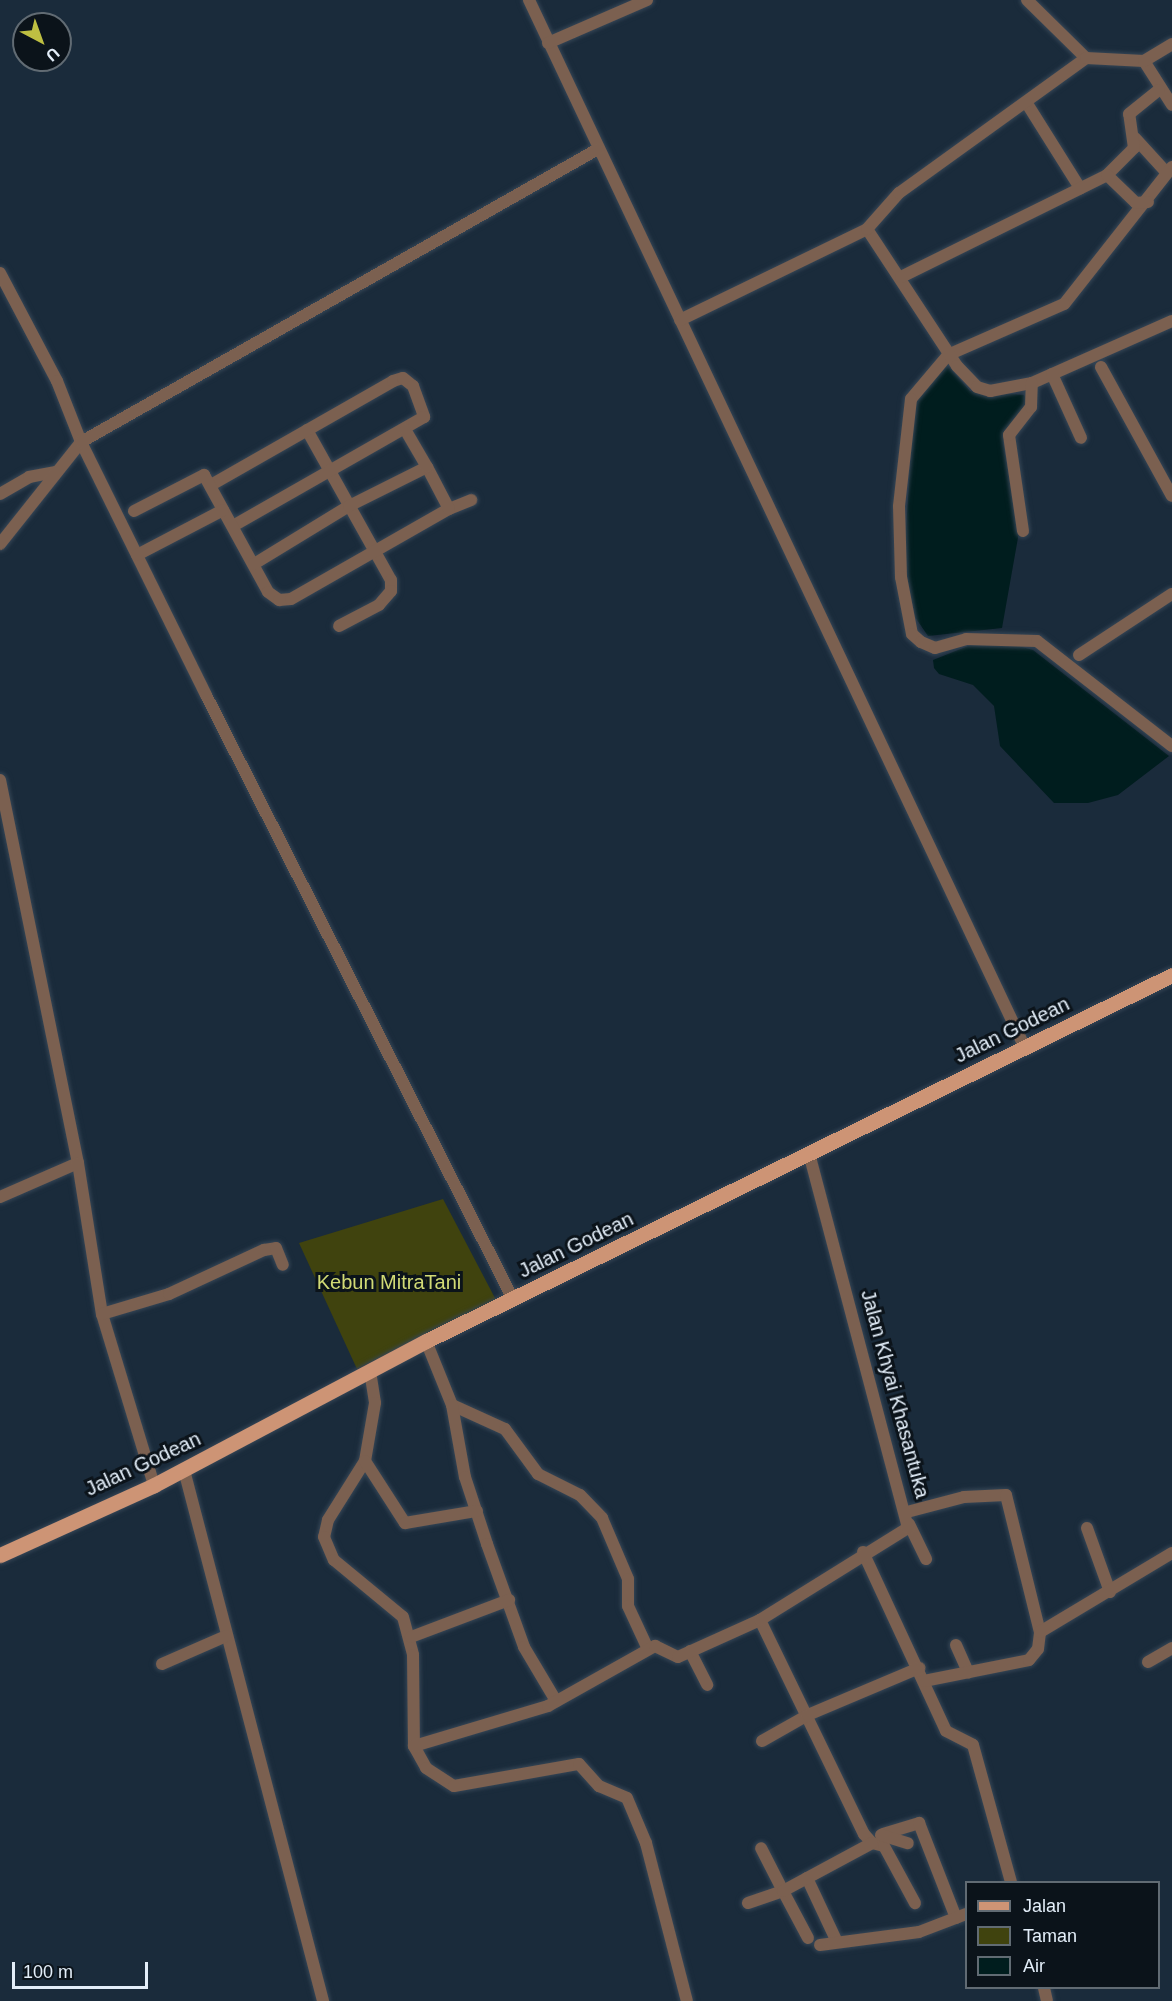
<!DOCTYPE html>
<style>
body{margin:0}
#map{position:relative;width:1172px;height:2001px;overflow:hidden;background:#1a2b3b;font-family:Helvetica,sans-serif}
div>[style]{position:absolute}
.green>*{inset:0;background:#40430e}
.water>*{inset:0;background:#001d1e}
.roads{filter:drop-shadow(0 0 2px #364656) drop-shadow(0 0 2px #364656)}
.minor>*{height:12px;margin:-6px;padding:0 6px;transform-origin:6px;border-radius:6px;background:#7b6050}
.major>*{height:15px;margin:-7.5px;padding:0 7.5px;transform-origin:7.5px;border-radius:7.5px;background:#cd9475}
span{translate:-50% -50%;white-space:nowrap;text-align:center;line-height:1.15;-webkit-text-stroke:6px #0b131a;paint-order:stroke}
.street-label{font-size:20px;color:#e3eef9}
.park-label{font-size:20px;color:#d1da75}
.legend{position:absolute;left:965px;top:1881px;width:195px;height:108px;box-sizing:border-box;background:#0b131a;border:2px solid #616b73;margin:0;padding:8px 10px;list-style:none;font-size:18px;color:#e3eef9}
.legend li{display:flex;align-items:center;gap:12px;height:30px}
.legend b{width:30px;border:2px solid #616b73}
.north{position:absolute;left:12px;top:12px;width:60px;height:60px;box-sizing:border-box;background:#0b131a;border:2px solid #616b73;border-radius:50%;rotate:139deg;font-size:16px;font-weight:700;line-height:24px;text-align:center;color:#e3eef9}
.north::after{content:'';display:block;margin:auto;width:21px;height:27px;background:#bebf42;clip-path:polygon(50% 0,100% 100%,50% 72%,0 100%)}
.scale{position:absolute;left:12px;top:1962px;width:136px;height:27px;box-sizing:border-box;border:3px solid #e3eef9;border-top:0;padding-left:8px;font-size:18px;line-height:21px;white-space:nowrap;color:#e3eef9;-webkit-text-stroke:4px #0b131a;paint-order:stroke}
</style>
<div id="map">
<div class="green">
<div style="clip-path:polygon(443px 1199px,496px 1300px,357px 1369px,299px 1243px)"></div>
</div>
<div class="water">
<div style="clip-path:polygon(946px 363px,970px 391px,1024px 395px,1027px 401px,1003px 442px,1019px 532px,1002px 628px,928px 636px,915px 617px,904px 563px,914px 400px)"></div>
<div style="clip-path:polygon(1006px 643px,1033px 650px,1169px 756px,1118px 795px,1088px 803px,1054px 803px,1000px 746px,994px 706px,973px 685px,939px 674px,934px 668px,933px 660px,973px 644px)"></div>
</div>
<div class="roads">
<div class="minor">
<div style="left:529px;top:0;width:1159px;rotate:64.67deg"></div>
<div style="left:1027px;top:0;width:83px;rotate:44.5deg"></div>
<div style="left:548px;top:43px;width:108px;rotate:-23.5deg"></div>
<div style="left:1144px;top:61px;width:52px;rotate:57.5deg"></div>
<div style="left:1026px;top:102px;width:102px;rotate:57.9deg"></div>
<div style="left:1135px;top:138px;width:47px;rotate:47.6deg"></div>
<div style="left:1172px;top:167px;width:174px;rotate:128.2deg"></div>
<div style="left:1064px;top:304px;width:127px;rotate:156.3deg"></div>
<div style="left:948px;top:355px;width:57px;rotate:130.1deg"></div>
<div style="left:911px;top:399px;width:108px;rotate:96.4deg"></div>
<div style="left:899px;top:506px;width:71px;rotate:88.4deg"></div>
<div style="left:901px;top:577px;width:58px;rotate:79.1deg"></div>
<div style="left:912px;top:634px;width:12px;rotate:42deg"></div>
<div style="left:921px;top:642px;width:15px;rotate:23deg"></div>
<div style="left:935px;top:648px;width:32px;rotate:-16deg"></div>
<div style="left:966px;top:639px;width:71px;rotate:1.6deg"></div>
<div style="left:1037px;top:641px;width:171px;rotate:37.9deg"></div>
<div style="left:1107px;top:175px;width:38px;rotate:-45deg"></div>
<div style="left:1134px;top:148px;width:34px;rotate:-98deg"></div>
<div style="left:1129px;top:114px;width:38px;rotate:-39deg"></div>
<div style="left:867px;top:229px;width:164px;rotate:56.7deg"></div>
<div style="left:957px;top:366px;width:29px;rotate:46deg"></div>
<div style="left:977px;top:387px;width:14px;rotate:17deg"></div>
<div style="left:990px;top:391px;width:43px;rotate:-10.8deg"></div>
<div style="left:1032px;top:383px;width:153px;rotate:-23.9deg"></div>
<div style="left:0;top:273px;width:122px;rotate:62.2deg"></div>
<div style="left:57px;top:381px;width:66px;rotate:68.5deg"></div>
<div style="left:81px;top:442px;width:282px;rotate:63.7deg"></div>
<div style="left:206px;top:695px;width:678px;rotate:63.06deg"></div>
<div style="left:901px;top:277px;width:230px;rotate:-26.3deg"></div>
<div style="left:1107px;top:175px;width:40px;rotate:44deg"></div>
<div style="left:1136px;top:203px;width:12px;rotate:-5deg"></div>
<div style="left:680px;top:320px;width:208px;rotate:-25.9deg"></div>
<div style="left:867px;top:229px;width:48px;rotate:-48.4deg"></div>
<div style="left:899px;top:193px;width:231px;rotate:-35.8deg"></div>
<div style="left:1086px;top:58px;width:58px;rotate:3deg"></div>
<div style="left:1144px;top:61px;width:33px;rotate:-31deg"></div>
<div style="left:1101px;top:367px;width:147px;rotate:61.2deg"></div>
<div style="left:1052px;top:374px;width:70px;rotate:65.6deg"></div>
<div style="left:307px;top:430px;width:172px;rotate:60.8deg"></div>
<div style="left:391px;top:580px;width:11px;rotate:90deg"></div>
<div style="left:391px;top:591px;width:18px;rotate:131deg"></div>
<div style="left:379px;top:605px;width:45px;rotate:152.3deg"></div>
<div style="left:211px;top:485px;width:210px;rotate:-29.7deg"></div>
<div style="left:393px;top:381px;width:10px;rotate:-17deg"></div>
<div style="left:403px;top:378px;width:13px;rotate:39deg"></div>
<div style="left:413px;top:386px;width:33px;rotate:70deg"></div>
<div style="left:424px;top:417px;width:220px;rotate:150.3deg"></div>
<div style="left:0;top:494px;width:34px;rotate:-30deg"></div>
<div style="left:29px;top:477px;width:26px;rotate:-11deg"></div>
<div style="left:449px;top:509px;width:24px;rotate:-22deg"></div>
<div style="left:134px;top:511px;width:79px;rotate:-27.2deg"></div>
<div style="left:204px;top:475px;width:133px;rotate:61.3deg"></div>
<div style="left:268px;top:592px;width:14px;rotate:36deg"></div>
<div style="left:279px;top:600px;width:12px;rotate:-5deg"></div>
<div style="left:291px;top:599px;width:182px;rotate:-29.7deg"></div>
<div style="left:449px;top:509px;width:47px;rotate:-117.6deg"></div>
<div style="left:1023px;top:531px;width:97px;rotate:-98.3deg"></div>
<div style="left:1009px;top:435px;width:36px;rotate:-52deg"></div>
<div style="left:1031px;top:407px;width:24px;rotate:-88deg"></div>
<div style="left:0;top:544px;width:130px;rotate:-51.5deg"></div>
<div style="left:81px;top:442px;width:594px;rotate:-29.54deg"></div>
<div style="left:137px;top:555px;width:97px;rotate:-27.6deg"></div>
<div style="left:254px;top:564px;width:111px;rotate:-31.4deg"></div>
<div style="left:349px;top:506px;width:87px;rotate:-26.6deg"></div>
<div style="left:427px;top:467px;width:42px;rotate:-120.3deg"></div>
<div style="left:1079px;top:655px;width:111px;rotate:-33.3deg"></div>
<div style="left:0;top:780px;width:391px;rotate:78.5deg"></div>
<div style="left:0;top:1197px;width:85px;rotate:-23.6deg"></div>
<div style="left:78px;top:1163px;width:153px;rotate:81deg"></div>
<div style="left:102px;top:1314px;width:179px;rotate:73.1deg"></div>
<div style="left:102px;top:1314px;width:70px;rotate:-16.6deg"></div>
<div style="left:169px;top:1294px;width:105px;rotate:-24.9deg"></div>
<div style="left:264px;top:1250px;width:12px;rotate:-9deg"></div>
<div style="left:276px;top:1248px;width:18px;rotate:68deg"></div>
<div style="left:426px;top:1341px;width:69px;rotate:67.9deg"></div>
<div style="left:452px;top:1405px;width:58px;rotate:24.4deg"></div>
<div style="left:505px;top:1429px;width:56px;rotate:53.7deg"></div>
<div style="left:538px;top:1474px;width:47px;rotate:26.6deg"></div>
<div style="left:580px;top:1495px;width:32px;rotate:46deg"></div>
<div style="left:602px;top:1518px;width:66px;rotate:66.9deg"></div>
<div style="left:628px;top:1579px;width:27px;rotate:90deg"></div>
<div style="left:628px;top:1606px;width:47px;rotate:65.1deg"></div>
<div style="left:370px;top:1371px;width:32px;rotate:81deg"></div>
<div style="left:375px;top:1403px;width:59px;rotate:99.8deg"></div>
<div style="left:365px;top:1461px;width:70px;rotate:122.1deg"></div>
<div style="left:328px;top:1520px;width:17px;rotate:103deg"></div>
<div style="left:324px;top:1537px;width:25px;rotate:67deg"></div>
<div style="left:334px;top:1560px;width:89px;rotate:39.6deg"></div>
<div style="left:403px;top:1617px;width:39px;rotate:75deg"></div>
<div style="left:413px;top:1655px;width:91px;rotate:89.4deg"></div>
<div style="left:414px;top:1746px;width:25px;rotate:61deg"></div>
<div style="left:426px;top:1768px;width:33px;rotate:33deg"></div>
<div style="left:454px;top:1786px;width:127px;rotate:-10deg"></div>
<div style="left:579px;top:1764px;width:30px;rotate:48deg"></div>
<div style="left:599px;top:1786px;width:30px;rotate:23deg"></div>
<div style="left:627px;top:1798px;width:49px;rotate:67.1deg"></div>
<div style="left:646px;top:1843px;width:163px;rotate:75.5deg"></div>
<div style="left:452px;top:1405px;width:73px;rotate:79.8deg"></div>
<div style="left:465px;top:1477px;width:71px;rotate:71.8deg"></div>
<div style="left:487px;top:1544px;width:109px;rotate:70.2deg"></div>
<div style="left:524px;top:1647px;width:63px;rotate:59.3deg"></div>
<div style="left:365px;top:1461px;width:74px;rotate:57.2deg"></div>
<div style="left:405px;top:1523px;width:73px;rotate:-9.5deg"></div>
<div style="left:184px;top:1470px;width:549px;rotate:75.33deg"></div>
<div style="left:907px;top:1512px;width:59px;rotate:-14.7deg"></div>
<div style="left:964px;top:1497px;width:42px;rotate:-2.7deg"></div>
<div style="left:1006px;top:1495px;width:141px;rotate:76.1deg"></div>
<div style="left:909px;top:1524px;width:39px;rotate:64deg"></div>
<div style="left:1087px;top:1528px;width:68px;rotate:70.2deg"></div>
<div style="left:863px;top:1552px;width:197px;rotate:65.1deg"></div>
<div style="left:946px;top:1731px;width:30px;rotate:27deg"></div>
<div style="left:973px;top:1745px;width:142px;rotate:74.5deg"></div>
<div style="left:760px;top:1620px;width:238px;rotate:64.1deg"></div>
<div style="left:864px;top:1834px;width:12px;rotate:48deg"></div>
<div style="left:872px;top:1843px;width:12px;rotate:14deg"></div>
<div style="left:884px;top:1846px;width:65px;rotate:61.5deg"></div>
<div style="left:411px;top:1637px;width:105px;rotate:-20.7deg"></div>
<div style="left:956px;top:1645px;width:30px;rotate:66deg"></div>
<div style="left:690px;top:1651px;width:38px;rotate:63deg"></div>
<div style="left:1148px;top:1662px;width:28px;rotate:-30deg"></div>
<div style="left:162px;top:1664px;width:70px;rotate:-23.6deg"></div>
<div style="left:924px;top:1681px;width:107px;rotate:-11.3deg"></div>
<div style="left:1029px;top:1660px;width:14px;rotate:-51deg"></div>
<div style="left:1038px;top:1649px;width:17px;rotate:-83deg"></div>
<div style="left:1040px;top:1632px;width:154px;rotate:-30.9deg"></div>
<div style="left:762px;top:1741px;width:53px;rotate:-29.5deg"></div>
<div style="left:808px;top:1715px;width:121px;rotate:-22.9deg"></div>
<div style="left:414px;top:1746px;width:140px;rotate:-16.6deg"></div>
<div style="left:548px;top:1706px;width:123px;rotate:-29.3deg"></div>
<div style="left:655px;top:1646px;width:25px;rotate:26deg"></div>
<div style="left:678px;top:1657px;width:90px;rotate:-24.3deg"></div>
<div style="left:760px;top:1620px;width:174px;rotate:-31.9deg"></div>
<div style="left:908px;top:1528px;width:388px;rotate:-104.8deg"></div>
<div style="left:883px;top:1834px;width:38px;rotate:-17deg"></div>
<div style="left:919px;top:1823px;width:102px;rotate:68.7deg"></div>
<div style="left:881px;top:1835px;width:28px;rotate:17deg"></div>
<div style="left:807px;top:1878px;width:68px;rotate:64.9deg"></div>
<div style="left:748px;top:1903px;width:37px;rotate:-19deg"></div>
<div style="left:783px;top:1891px;width:48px;rotate:-117.1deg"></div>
<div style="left:808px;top:1938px;width:53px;rotate:-118deg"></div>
<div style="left:783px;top:1891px;width:101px;rotate:-28.3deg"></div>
<div style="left:820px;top:1945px;width:100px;rotate:-7.5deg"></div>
<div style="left:919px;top:1932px;width:50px;rotate:-21deg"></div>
<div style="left:1044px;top:1988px;width:13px;rotate:77deg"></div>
</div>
<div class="major">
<div style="left:0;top:1555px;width:169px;rotate:-24.4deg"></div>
<div style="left:154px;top:1485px;width:308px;rotate:-27.9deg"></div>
<div style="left:426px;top:1341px;width:831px;rotate:-26.13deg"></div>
</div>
</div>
<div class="street-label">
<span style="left:1012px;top:1030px;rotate:-26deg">Jalan Godean</span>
<span style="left:576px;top:1245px;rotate:-26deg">Jalan Godean</span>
<span style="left:895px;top:1394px;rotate:75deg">Jalan Khyai Khasantuka</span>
<span style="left:143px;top:1464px;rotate:-25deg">Jalan Godean</span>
</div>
<div class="park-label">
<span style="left:389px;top:1282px">Kebun MitraTani</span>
</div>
<ul class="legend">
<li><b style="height:8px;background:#cd9475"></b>Jalan</li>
<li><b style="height:16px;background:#40430e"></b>Taman</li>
<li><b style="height:16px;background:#001d1e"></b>Air</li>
</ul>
<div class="north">U</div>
<div class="scale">100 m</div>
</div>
